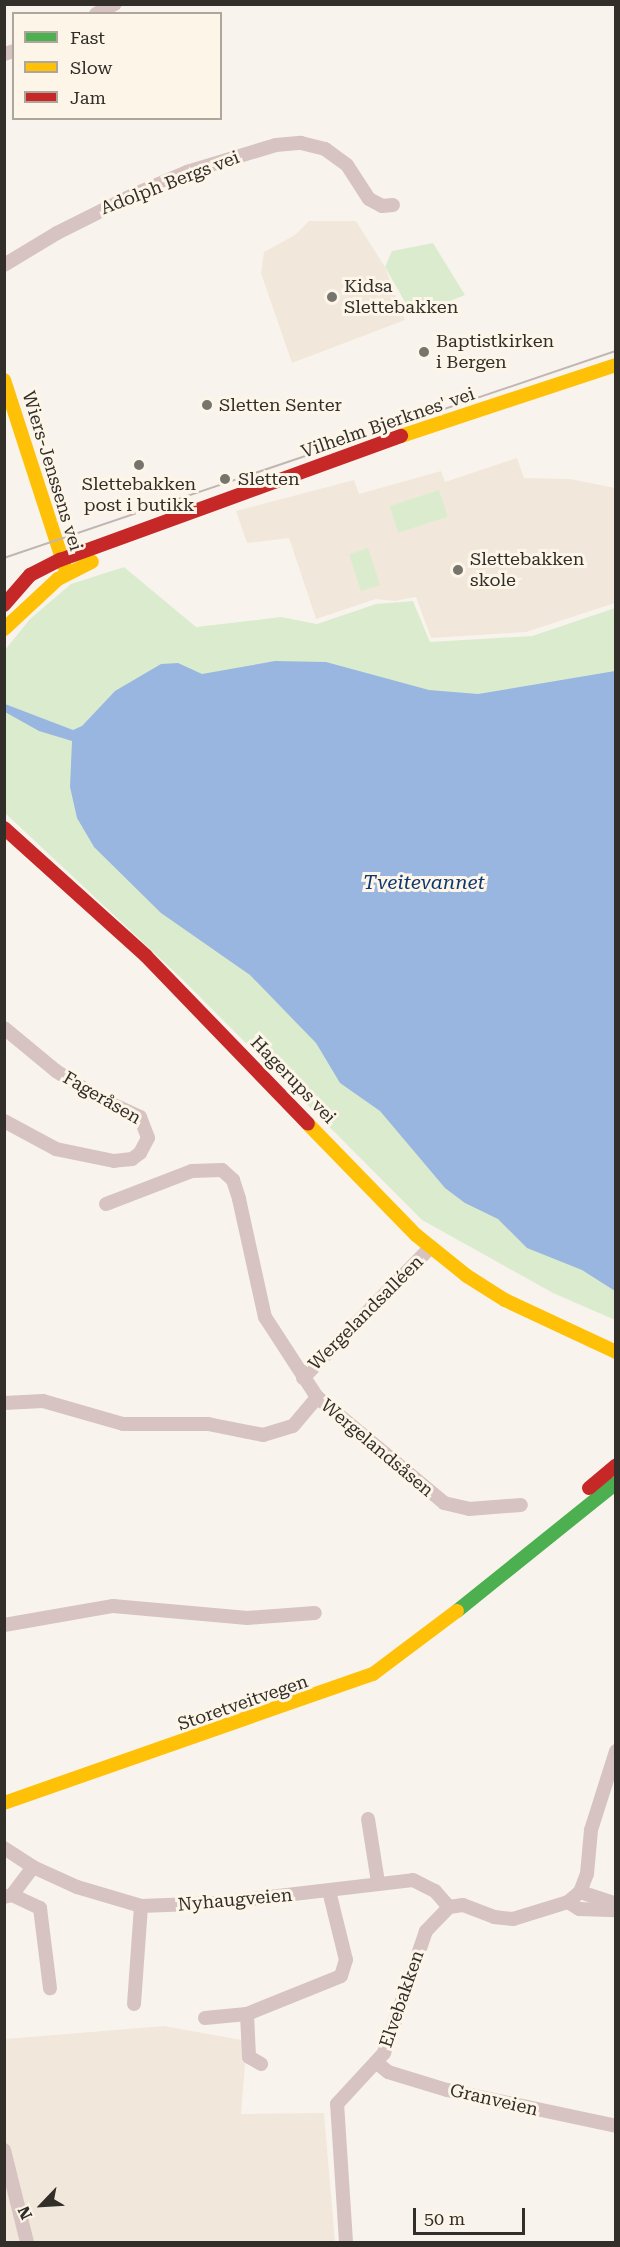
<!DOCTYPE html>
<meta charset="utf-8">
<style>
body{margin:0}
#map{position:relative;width:620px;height:2247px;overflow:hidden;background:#f8f4ed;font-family:"Roboto Serif",serif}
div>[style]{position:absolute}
.built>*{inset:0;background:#f1e8db}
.green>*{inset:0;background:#dbecce;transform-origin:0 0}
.water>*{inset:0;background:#99b6e0}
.street>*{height:14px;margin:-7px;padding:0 7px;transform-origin:7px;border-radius:7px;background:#d7c4c2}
.fast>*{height:14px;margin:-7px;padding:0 7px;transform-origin:7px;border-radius:7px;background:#4caf50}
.slow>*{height:14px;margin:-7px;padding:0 7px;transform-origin:7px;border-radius:7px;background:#ffc107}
.jam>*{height:14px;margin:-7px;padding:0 7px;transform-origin:7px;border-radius:7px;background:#c62828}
.tram>*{height:1.5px;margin:-0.75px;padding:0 0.75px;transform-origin:0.75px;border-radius:0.75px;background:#c1b6b2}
.dots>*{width:16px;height:16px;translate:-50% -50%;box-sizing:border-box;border:3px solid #fdf5e8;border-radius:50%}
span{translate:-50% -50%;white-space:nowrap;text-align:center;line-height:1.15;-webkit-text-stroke:6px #fdf5e8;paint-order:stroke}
.street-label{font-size:18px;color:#322f2a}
.poi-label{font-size:18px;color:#322f2a}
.left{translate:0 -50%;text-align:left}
.water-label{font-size:20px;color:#0e3871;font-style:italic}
.frame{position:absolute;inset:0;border:6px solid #322f2a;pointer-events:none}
.legend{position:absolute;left:12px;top:12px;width:210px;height:108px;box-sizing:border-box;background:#fdf5e8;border:2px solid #aca69c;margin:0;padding:8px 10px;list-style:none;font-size:18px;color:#322f2a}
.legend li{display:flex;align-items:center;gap:12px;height:30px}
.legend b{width:30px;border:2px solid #aca69c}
.north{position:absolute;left:12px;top:2175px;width:60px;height:60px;-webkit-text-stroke:4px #fdf5e8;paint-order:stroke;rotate:245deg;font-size:16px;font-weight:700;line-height:24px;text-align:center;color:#322f2a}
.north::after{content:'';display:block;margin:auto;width:21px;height:27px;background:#322f2a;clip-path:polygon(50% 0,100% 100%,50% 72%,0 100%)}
.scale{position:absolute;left:413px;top:2208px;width:112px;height:27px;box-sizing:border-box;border:3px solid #322f2a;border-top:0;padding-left:8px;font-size:18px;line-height:21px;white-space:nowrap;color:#322f2a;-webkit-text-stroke:4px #fdf5e8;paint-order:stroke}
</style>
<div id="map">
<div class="built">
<div style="clip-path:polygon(309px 221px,356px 221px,385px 267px,405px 320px,292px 363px,261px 273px,264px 252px,295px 235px)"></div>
<div style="clip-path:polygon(517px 458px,524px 478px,570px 479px,615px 488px,615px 603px,526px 632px,431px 638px,416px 597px,395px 601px,376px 599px,316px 619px,289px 538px,247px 543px,236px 511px,354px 480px,359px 494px,441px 471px,445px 482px)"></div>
<div style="clip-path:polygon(164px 2026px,247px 2041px,241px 2114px,324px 2113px,335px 2242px,5px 2242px,5px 2039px)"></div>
</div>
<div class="green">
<div style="clip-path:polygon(433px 243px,465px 295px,413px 316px,385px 267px,392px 251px)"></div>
<div style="left:439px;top:490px;width:28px;height:52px;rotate:72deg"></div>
<div style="left:368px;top:548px;width:39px;height:20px;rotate:72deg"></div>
<div style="clip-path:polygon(124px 567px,196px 627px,281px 617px,317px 624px,376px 604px,413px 601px,430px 642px,532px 636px,615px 608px,615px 1320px,553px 1293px,422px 1220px,182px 979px,5px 813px,4px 651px,30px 619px,71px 584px)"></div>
</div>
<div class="water">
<div style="clip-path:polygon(275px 661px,326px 662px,429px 690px,478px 694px,615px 671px,615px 1291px,582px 1270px,527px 1248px,498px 1219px,465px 1203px,445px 1188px,380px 1111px,340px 1083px,316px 1043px,250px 975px,161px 913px,94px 847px,77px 818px,70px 787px,72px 741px,39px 731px,5px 712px,5px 704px,73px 730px,82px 726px,115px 691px,161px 664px,178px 663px,202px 674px)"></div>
</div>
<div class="street">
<div style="left:96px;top:14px;width:21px;rotate:-28deg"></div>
<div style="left:4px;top:54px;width:10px;rotate:-17deg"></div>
<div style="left:4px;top:265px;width:62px;rotate:-31.1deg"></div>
<div style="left:57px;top:233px;width:85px;rotate:-26.6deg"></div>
<div style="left:133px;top:195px;width:59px;rotate:-23.1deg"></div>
<div style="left:187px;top:172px;width:93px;rotate:-16.9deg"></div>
<div style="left:276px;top:145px;width:25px;rotate:-5deg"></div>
<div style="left:301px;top:143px;width:25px;rotate:14deg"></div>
<div style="left:325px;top:149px;width:27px;rotate:36deg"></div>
<div style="left:347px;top:165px;width:40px;rotate:57.1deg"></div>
<div style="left:369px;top:199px;width:15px;rotate:28deg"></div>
<div style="left:382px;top:206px;width:11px;rotate:-5deg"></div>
<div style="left:4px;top:1028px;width:67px;rotate:39.6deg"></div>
<div style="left:56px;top:1071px;width:51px;rotate:32.1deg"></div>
<div style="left:99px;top:1098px;width:45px;rotate:24.9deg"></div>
<div style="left:140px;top:1117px;width:22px;rotate:69deg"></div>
<div style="left:148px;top:1138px;width:17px;rotate:118deg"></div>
<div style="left:140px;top:1153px;width:10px;rotate:143deg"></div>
<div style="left:132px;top:1159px;width:18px;rotate:174deg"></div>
<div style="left:114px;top:1161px;width:59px;rotate:-168.3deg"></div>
<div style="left:56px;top:1149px;width:59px;rotate:-151.7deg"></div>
<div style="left:106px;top:1204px;width:92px;rotate:-21deg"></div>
<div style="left:192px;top:1171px;width:30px;rotate:-2deg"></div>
<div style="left:222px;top:1170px;width:15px;rotate:42deg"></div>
<div style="left:233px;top:1180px;width:20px;rotate:72deg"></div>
<div style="left:239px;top:1199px;width:121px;rotate:77.6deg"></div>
<div style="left:265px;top:1317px;width:95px;rotate:57deg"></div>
<div style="left:317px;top:1397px;width:165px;rotate:39.8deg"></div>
<div style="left:444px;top:1503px;width:26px;rotate:13deg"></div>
<div style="left:469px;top:1509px;width:52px;rotate:-4.4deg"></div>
<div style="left:303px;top:1378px;width:183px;rotate:-45.7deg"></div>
<div style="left:4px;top:1403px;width:39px;rotate:-3deg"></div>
<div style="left:43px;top:1401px;width:83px;rotate:16deg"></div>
<div style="left:123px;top:1424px;width:85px"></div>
<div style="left:208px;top:1424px;width:56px;rotate:11.3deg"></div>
<div style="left:263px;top:1435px;width:31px;rotate:-17deg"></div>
<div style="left:293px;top:1426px;width:38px;rotate:-50deg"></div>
<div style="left:4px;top:1625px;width:111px;rotate:-9.9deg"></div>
<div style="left:113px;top:1606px;width:135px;rotate:5.1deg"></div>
<div style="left:247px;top:1618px;width:68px;rotate:-4.2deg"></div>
<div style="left:368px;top:1819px;width:64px;rotate:81deg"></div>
<div style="left:4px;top:1848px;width:35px;rotate:33deg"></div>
<div style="left:33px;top:1867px;width:48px;rotate:24.4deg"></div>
<div style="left:77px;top:1887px;width:67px;rotate:16.5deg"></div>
<div style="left:141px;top:1906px;width:77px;rotate:-2.2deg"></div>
<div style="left:218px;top:1903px;width:196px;rotate:-6.7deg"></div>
<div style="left:413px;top:1880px;width:25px;rotate:27deg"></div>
<div style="left:435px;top:1891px;width:21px;rotate:49deg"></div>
<div style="left:580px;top:1892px;width:38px;rotate:18deg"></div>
<div style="left:12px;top:1895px;width:35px;rotate:-53deg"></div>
<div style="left:4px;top:1897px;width:8px;rotate:-14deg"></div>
<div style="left:12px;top:1895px;width:31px;rotate:25deg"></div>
<div style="left:40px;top:1908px;width:81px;rotate:82.9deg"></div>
<div style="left:568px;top:1902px;width:13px;rotate:32deg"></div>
<div style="left:579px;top:1909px;width:37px;rotate:2deg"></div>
<div style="left:134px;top:2004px;width:98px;rotate:-85.9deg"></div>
<div style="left:247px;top:2014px;width:43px;rotate:87.3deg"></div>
<div style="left:249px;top:2057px;width:14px;rotate:30deg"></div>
<div style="left:205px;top:2018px;width:42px;rotate:-5.4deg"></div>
<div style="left:247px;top:2014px;width:101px;rotate:-22deg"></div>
<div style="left:341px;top:1976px;width:17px;rotate:-73deg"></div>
<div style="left:346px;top:1960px;width:71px;rotate:-103.8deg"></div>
<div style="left:377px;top:2063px;width:14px;rotate:39deg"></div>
<div style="left:388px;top:2072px;width:62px;rotate:17deg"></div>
<div style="left:447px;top:2090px;width:173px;rotate:12deg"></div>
<div style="left:4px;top:2150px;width:95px;rotate:76deg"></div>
<div style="left:346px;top:2242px;width:138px;rotate:-93.7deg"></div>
<div style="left:337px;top:2104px;width:69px;rotate:-47.3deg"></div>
<div style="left:384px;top:2053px;width:129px;rotate:-71deg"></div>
<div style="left:426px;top:1931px;width:33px;rotate:-46deg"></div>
<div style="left:449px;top:1907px;width:14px;rotate:-8deg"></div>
<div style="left:463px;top:1905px;width:33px;rotate:21deg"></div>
<div style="left:494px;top:1917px;width:19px;rotate:6deg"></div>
<div style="left:513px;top:1919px;width:58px;rotate:-17.2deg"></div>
<div style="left:568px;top:1902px;width:16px;rotate:-40deg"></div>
<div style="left:580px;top:1892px;width:19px;rotate:-69deg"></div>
<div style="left:587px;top:1874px;width:44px;rotate:-84.8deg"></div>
<div style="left:591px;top:1830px;width:83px;rotate:-72.4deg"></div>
</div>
<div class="fast">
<div style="left:457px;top:1611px;width:204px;rotate:-38.8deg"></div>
</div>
<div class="slow">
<div style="left:4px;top:380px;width:201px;rotate:72deg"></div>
<div style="left:401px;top:436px;width:226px;rotate:-18.3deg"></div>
<div style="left:4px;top:629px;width:74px;rotate:-42.8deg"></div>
<div style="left:58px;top:579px;width:38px;rotate:-27deg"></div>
<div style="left:308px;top:1124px;width:155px;rotate:45.8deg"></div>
<div style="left:416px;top:1235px;width:65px;rotate:38.8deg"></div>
<div style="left:467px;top:1276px;width:45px;rotate:32.3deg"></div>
<div style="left:505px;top:1300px;width:123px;rotate:25.1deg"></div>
<div style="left:4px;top:1803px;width:391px;rotate:-19.3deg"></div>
<div style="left:373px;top:1674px;width:105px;rotate:-36.9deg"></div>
</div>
<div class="jam">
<div style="left:4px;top:605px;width:40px;rotate:-49deg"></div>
<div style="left:30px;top:575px;width:34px;rotate:-27deg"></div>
<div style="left:60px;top:560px;width:363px;rotate:-20deg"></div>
<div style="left:4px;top:828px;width:191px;rotate:42deg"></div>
<div style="left:146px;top:956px;width:233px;rotate:46deg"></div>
<div style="left:589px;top:1488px;width:35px;rotate:-40deg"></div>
</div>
<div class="tram">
<div style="left:4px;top:558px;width:646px;rotate:-18.69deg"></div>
</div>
<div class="dots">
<div style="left:332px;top:297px;background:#77746e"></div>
<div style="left:424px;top:352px;background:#77746e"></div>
<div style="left:207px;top:405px;background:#77746e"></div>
<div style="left:139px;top:465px;background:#77746e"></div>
<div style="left:225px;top:479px;background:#77746e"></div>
<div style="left:458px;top:570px;background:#77746e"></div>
</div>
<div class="street-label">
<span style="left:170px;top:183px;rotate:-21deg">Adolph Bergs vei</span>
<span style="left:388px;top:423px;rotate:-19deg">Vilhelm Bjerknes' vei</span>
<span style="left:52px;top:471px;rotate:73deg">Wiers-Jenssens vei</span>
<span style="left:293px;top:1080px;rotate:46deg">Hagerups vei</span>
<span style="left:102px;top:1098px;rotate:30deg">Fageråsen</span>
<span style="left:366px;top:1313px;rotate:-45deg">Wergelandsalléen</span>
<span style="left:377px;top:1448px;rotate:40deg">Wergelandsåsen</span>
<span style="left:243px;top:1703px;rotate:-19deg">Storetveitvegen</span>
<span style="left:235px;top:1900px;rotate:-5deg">Nyhaugveien</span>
<span style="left:402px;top:1999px;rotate:-71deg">Elvebakken</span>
<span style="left:494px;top:2100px;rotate:13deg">Granveien</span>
</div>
<div class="poi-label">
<span class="left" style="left:344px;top:297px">Kidsa<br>Slettebakken</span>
<span class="left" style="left:436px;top:352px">Baptistkirken<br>i Bergen</span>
<span class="left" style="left:219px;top:405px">Sletten Senter</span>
<span class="left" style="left:238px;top:479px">Sletten</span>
<span style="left:139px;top:495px">Slettebakken<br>post i butikk</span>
<span class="left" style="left:470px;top:570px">Slettebakken<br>skole</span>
</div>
<div class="water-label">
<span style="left:424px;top:882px">Tveitevannet</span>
</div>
<div class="frame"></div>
<ul class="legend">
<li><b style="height:8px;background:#4caf50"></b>Fast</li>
<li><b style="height:8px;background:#ffc107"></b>Slow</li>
<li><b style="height:8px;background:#c62828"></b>Jam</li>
</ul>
<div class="north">N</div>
<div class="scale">50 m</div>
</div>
